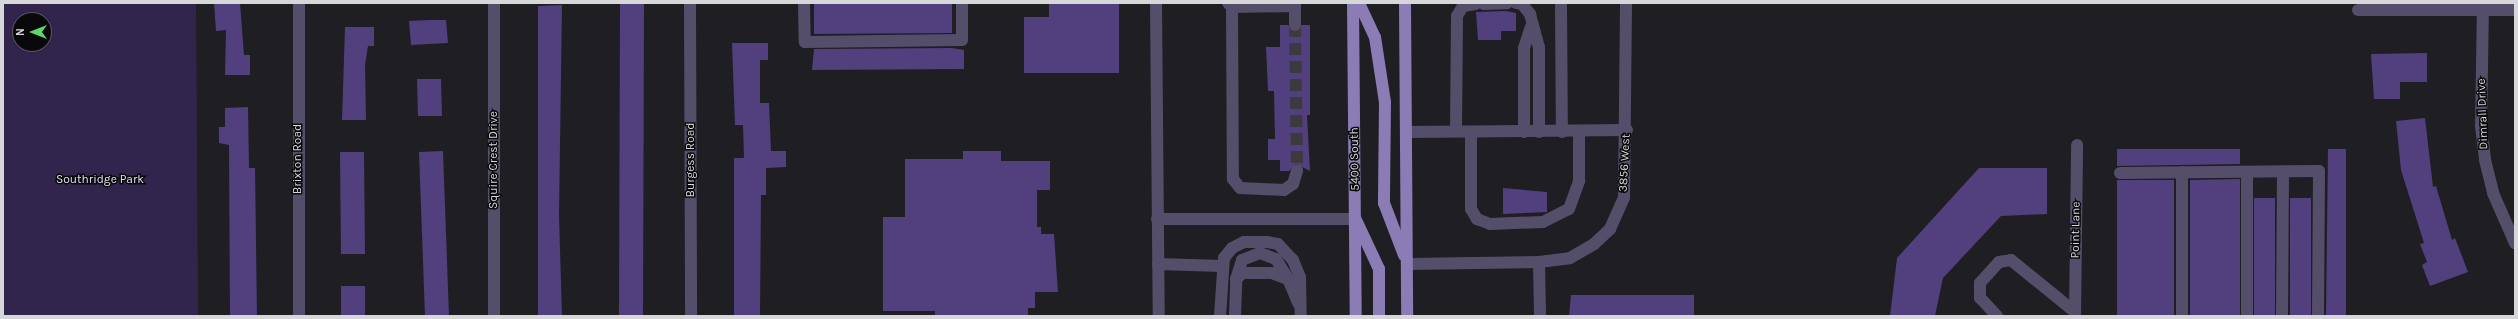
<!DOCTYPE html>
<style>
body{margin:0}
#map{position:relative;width:2518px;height:319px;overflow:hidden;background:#1f1e23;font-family:Karla,sans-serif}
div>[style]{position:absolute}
.green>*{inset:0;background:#31254e}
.building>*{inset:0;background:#523f7e}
.minor-tunnel>*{height:12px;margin-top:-6px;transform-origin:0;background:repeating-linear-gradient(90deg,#3b3a3e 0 12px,transparent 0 18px)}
.minor>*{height:12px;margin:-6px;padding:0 6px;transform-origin:6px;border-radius:6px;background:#554e6a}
.major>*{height:12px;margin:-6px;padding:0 6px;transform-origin:6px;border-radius:6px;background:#8b7cb6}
span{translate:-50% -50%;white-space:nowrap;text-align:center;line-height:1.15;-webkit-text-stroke:3px #09080a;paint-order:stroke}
.street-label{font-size:12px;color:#d7d6d9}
.park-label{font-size:12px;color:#e3dff2}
.frame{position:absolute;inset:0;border:4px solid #d7d6d9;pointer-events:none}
.north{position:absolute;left:12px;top:12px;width:40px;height:40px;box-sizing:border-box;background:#09080a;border:1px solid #5b5a5d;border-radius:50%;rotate:270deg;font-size:11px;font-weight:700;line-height:16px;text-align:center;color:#d7d6d9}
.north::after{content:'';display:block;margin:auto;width:14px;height:18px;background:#60d56b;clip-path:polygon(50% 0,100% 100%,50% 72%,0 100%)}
</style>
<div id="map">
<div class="green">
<div style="clip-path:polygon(evenodd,3px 3px,196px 3px,198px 316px,3px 316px,3px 3px,20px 20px,44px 20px,44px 44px,20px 44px,20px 20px)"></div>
</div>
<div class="building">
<div style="clip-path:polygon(214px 3px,240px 3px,244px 55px,250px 55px,250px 75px,225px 75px,226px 30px,216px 31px)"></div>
<div style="clip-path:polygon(620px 3px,644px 3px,643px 316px,619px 316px)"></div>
<div style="clip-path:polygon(814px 3px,952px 3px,952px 33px,814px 34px)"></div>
<div style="clip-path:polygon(1049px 4px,1119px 4px,1119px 73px,1024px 73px,1024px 17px,1049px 17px)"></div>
<div style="clip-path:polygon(562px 5px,559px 215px,562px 316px,538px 316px,538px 6px)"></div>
<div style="clip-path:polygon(1506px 11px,1516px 13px,1516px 31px,1501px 31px,1501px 40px,1478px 40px,1476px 12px)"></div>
<div style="clip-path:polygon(429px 20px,446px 20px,448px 43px,411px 45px,409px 21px)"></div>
<div style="clip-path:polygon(1280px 25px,1288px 25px,1295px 32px,1302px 25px,1310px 25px,1310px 115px,1307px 115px,1310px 171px,1296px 164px,1289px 171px,1280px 171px,1280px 160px,1268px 160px,1268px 139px,1275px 139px,1274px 91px,1268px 91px,1266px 47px,1280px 47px)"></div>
<div style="clip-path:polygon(345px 27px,374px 27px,374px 46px,368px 46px,365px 65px,366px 120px,342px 120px)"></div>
<div style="clip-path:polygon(732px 43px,768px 43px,768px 60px,760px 60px,760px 103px,769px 103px,771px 151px,786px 151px,786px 167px,766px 168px,766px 195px,761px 195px,760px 316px,734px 316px,734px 158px,744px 158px,743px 125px,735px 125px)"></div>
<div style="clip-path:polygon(952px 48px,964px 50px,964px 69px,812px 70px,814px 49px)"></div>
<div style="clip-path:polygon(2427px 53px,2427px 82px,2400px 82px,2400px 99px,2374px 99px,2371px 54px)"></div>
<div style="clip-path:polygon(417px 79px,441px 79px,442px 116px,418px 116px)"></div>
<div style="clip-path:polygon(248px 107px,249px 168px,255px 168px,257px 316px,230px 316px,229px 145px,219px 143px,219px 127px,225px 127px,225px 108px)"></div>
<div style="clip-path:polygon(2425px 118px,2433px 187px,2436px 186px,2452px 240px,2455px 238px,2468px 272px,2430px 286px,2422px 265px,2427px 262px,2420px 244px,2424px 243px,2401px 170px,2396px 121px)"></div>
<div style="clip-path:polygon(2117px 149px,2240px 149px,2240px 164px,2117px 166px)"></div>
<div style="clip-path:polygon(2328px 149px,2346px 149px,2346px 316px,2326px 316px)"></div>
<div style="clip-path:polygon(443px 151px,449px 316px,425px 316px,419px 152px)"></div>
<div style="clip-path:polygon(963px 151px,1001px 151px,1001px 161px,1050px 161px,1050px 190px,1037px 190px,1037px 227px,1041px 227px,1041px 234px,1054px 234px,1058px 292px,1035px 292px,1035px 308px,1028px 308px,1028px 316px,935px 316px,935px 311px,883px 311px,883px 217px,905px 217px,905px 159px,963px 159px)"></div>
<div style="clip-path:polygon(340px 152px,364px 152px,365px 254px,341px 254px)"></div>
<div style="clip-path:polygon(1979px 168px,2047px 168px,2047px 214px,2001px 216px,1943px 278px,1935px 316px,1890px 316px,1897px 258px)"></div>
<div style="clip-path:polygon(2240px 179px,2240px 316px,2190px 316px,2190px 180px)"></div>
<div style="clip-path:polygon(2117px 180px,2174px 180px,2174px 316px,2117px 316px)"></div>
<div style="clip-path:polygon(1503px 188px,1547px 192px,1547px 212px,1503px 214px)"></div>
<div style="clip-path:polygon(2254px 198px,2275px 198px,2275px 316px,2254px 316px)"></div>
<div style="clip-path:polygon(2290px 198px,2311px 198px,2311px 316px,2290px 316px)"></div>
<div style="clip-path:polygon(341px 286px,365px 286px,365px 316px,341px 316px)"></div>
<div style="clip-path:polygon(1571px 295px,1694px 295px,1694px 316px,1569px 316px)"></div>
</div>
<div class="minor-tunnel">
<div style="left:1295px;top:25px;width:146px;rotate:89.2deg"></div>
</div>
<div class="minor">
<div style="left:494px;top:3px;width:313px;rotate:90deg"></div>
<div style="left:690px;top:3px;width:313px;rotate:89.8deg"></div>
<div style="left:804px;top:3px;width:39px;rotate:89deg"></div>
<div style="left:805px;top:42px;width:157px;rotate:-0.7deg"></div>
<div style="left:962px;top:40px;width:37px;rotate:-90deg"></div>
<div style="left:1156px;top:3px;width:313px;rotate:89.5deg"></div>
<div style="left:1228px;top:3px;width:6px;rotate:45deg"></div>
<div style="left:1232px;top:7px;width:172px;rotate:89.7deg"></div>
<div style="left:1233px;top:179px;width:11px;rotate:52deg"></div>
<div style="left:1240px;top:188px;width:44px;rotate:2.6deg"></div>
<div style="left:1284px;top:190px;width:11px;rotate:-34deg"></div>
<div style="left:1293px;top:184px;width:14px;rotate:-73deg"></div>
<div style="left:1295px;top:3px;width:22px;rotate:90deg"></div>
<div style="left:1516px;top:3px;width:6px;rotate:9deg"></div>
<div style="left:1522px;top:4px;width:13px;rotate:51deg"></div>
<div style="left:1530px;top:14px;width:34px;rotate:75deg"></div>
<div style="left:1539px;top:47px;width:85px;rotate:90deg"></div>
<div style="left:1561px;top:3px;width:129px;rotate:89.6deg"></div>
<div style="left:2483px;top:3px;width:123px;rotate:90.9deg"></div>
<div style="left:2481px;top:126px;width:34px;rotate:83deg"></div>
<div style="left:2485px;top:160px;width:34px;rotate:76deg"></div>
<div style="left:2493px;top:193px;width:55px;rotate:66.3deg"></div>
<div style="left:1484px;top:4px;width:23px;rotate:-2deg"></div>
<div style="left:1232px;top:7px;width:63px;rotate:-0.9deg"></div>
<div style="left:2358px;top:10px;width:157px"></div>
<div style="left:1456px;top:131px;width:115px;rotate:-89.5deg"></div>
<div style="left:1457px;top:16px;width:12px;rotate:-59deg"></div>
<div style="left:1463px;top:6px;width:13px;rotate:-9deg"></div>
<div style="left:1406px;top:132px;width:221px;rotate:-0.5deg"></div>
<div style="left:1524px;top:132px;width:84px;rotate:-90deg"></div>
<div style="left:1524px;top:48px;width:22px;rotate:-72deg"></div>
<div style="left:1471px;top:134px;width:75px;rotate:90deg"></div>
<div style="left:1471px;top:209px;width:12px;rotate:59deg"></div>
<div style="left:1477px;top:219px;width:14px;rotate:21deg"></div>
<div style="left:1490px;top:224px;width:53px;rotate:-2.2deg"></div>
<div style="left:1543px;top:222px;width:29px;rotate:-27deg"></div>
<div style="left:1569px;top:209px;width:30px;rotate:-70deg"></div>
<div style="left:1579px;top:181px;width:50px;rotate:-90deg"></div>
<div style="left:2182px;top:172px;width:144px;rotate:90deg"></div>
<div style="left:2120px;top:173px;width:199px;rotate:-0.6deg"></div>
<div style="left:2319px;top:171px;width:145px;rotate:90.4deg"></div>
<div style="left:1157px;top:219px;width:199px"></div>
<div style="left:1539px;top:262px;width:54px;rotate:88.9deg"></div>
<div style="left:1158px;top:264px;width:64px;rotate:1.8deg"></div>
<div style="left:1408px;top:264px;width:131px;rotate:-0.9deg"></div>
<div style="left:1539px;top:262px;width:31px;rotate:-7deg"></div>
<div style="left:1570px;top:258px;width:28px;rotate:-30deg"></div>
<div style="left:1594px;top:244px;width:22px;rotate:-43deg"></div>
<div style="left:1610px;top:229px;width:35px;rotate:-66deg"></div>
<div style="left:1624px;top:197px;width:194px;rotate:-89.4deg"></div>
<div style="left:1236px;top:279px;width:20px;rotate:-72deg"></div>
<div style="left:1242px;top:260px;width:19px;rotate:-21deg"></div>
<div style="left:1260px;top:253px;width:17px;rotate:21deg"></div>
<div style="left:1276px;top:259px;width:23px;rotate:59deg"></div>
<div style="left:299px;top:316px;width:313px;rotate:-90deg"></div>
<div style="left:1220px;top:316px;width:58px;rotate:-86.1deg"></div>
<div style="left:1224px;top:258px;width:13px;rotate:-51deg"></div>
<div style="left:1232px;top:248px;width:13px;rotate:-27deg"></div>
<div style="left:1244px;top:242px;width:23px"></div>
<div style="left:1267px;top:242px;width:11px;rotate:10deg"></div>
<div style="left:1278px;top:244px;width:22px;rotate:47deg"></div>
<div style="left:1293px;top:260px;width:18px;rotate:68deg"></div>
<div style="left:1300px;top:277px;width:39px;rotate:89deg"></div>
<div style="left:1235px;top:316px;width:37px;rotate:-88deg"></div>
<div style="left:1236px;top:279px;width:9px;rotate:-41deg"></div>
<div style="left:1243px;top:273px;width:29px"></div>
<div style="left:1272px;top:273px;width:17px;rotate:21deg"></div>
<div style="left:1288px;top:279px;width:26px;rotate:67deg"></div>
<div style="left:1997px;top:316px;width:25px;rotate:-133deg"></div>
<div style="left:1980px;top:298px;width:15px;rotate:-90deg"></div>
<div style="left:1980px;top:283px;width:28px;rotate:-48deg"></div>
<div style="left:1999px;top:262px;width:12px;rotate:-9deg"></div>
<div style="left:2011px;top:260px;width:82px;rotate:39.1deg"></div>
<div style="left:2075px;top:316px;width:171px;rotate:-89.3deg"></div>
<div style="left:2247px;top:316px;width:144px;rotate:-90deg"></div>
<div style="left:2282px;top:316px;width:144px;rotate:-89.6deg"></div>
</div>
<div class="major">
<div style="left:1353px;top:3px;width:313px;rotate:89.5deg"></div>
<div style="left:1359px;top:3px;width:38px;rotate:65deg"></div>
<div style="left:1375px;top:37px;width:66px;rotate:81.3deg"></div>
<div style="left:1385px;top:102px;width:101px;rotate:90.6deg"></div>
<div style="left:1384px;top:203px;width:56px;rotate:69deg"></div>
<div style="left:1405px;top:3px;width:313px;rotate:89.6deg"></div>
<div style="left:1357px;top:222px;width:52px;rotate:64.9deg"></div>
<div style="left:1379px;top:269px;width:47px;rotate:90deg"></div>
</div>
<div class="street-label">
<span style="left:2483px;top:114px;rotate:-92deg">Dimrall Drive</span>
<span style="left:298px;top:159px;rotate:-90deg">Brixton Road</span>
<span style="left:1355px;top:159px;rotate:-91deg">5400 South</span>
<span style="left:494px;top:160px;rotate:-90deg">Squire Crest Drive</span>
<span style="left:691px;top:160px;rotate:-90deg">Burgess Road</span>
<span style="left:1625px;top:163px;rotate:-87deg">3856 West</span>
<span style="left:2076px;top:230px;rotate:-89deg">Point Lane</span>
</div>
<div class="park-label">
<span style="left:100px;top:180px">Southridge Park</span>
</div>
<div class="frame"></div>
<div class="north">N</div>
</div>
